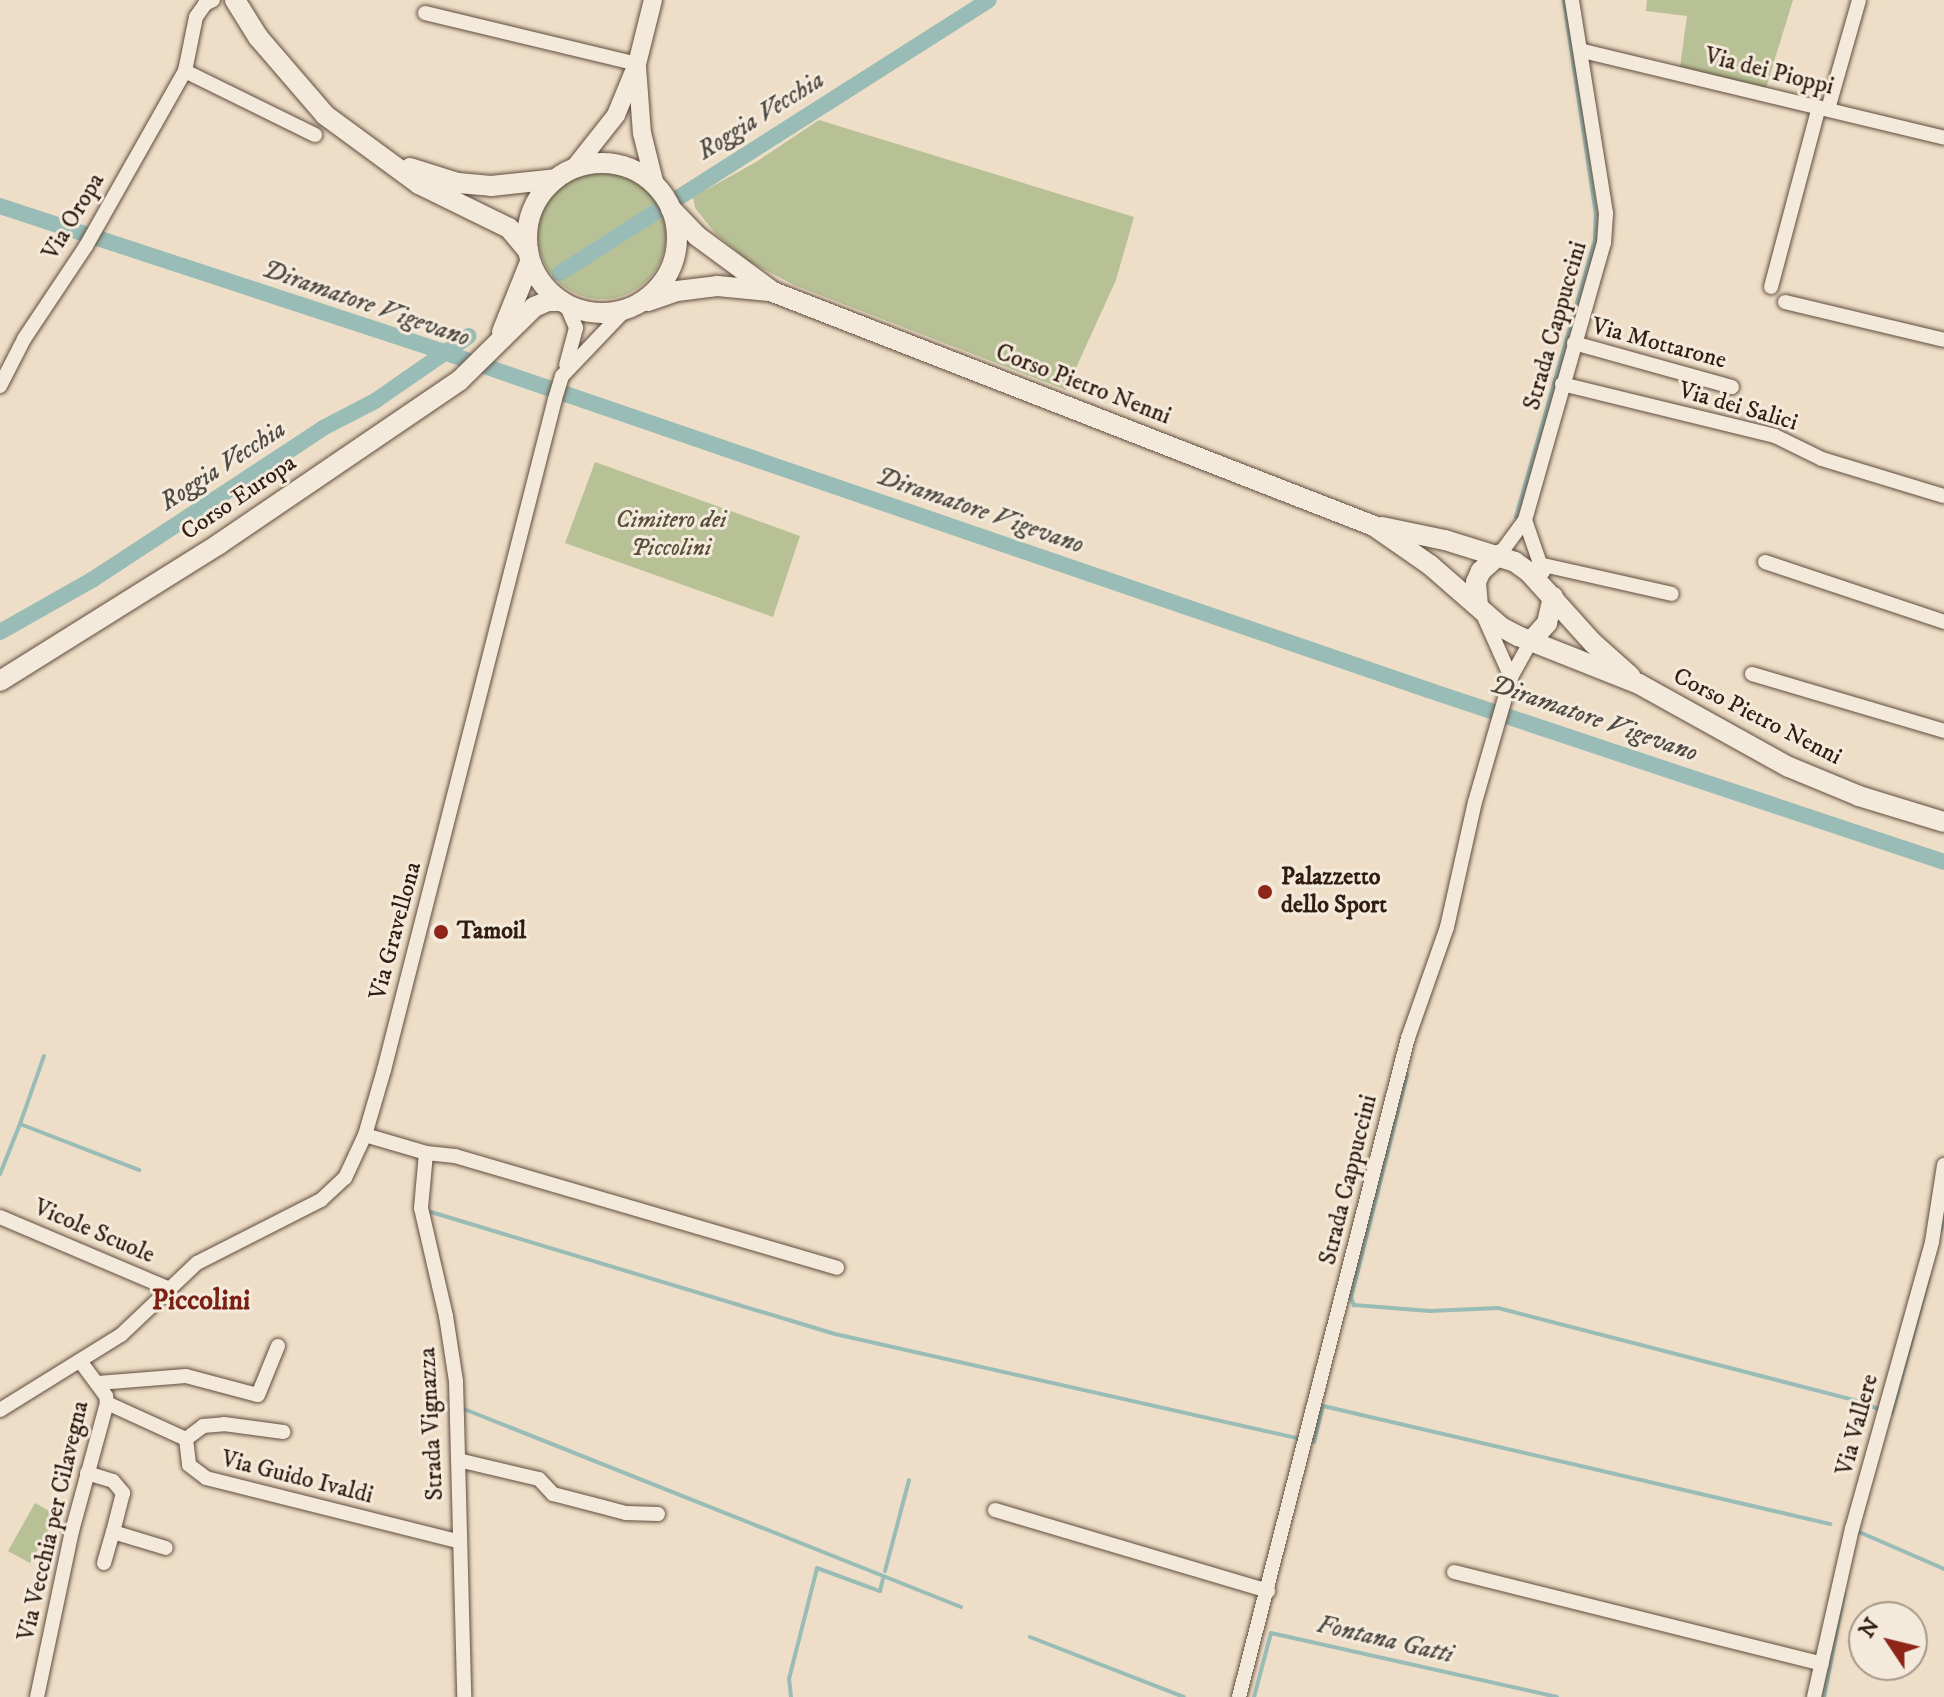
<!DOCTYPE html>
<style>
body{margin:0}
#map{position:relative;width:1944px;height:1697px;overflow:hidden;background:#eedec7;font-family:"IM FELL DW Pica",serif}
div>[style]{position:absolute}
.green>*{inset:0;background:#b8c196}
.round{border-radius:50%}
.stream>*{height:4px;margin:-2px;padding:0 2px;transform-origin:2px;border-radius:2px;background:#99bcb6}
.canal>*{height:16px;margin:-8px;padding:0 8px;transform-origin:8px;border-radius:8px;background:#99bcb6}
.roads{filter:drop-shadow(0 0 2px #604c3e) drop-shadow(0 0 2px #604c3e)}
.minor>*{height:14px;margin:-7px;padding:0 7px;transform-origin:7px;border-radius:7px;background:#f4eadb}
.tertiary>*{height:18px;margin:-9px;padding:0 9px;transform-origin:9px;border-radius:9px;background:#f4eadb}
.secondary>*{height:20px;margin:-10px;padding:0 10px;transform-origin:10px;border-radius:10px;background:#f4eadb}
.secondary>.ring{margin:-10px;padding:0;box-sizing:content-box;background:none;border:20px solid #f4eadb;border-radius:50%}
.dots>*{width:22px;height:22px;translate:-50% -50%;box-sizing:border-box;border:4px solid #f4eadb;border-radius:50%}
span{translate:-50% -50%;white-space:nowrap;text-align:center;line-height:1.15;-webkit-text-stroke:6px #f4eadb;paint-order:stroke}
.street-label{font-size:24px;color:#301c11}
.park-label{font-size:24px;color:#594e39;font-style:italic}
.poi-label{font-size:24px;color:#301c11;font-weight:700}
.left{translate:0 -50%;text-align:left}
.water-label{font-size:26px;color:#504c43;font-style:italic}
.quarter-label{font-size:28px;color:#7a1f14;font-weight:700}
.north{position:absolute;left:1848px;top:1601px;width:80px;height:80px;box-sizing:border-box;background:#f4eadb;border:2px solid #a6988a;border-radius:50%;rotate:305deg;font-size:22px;font-weight:700;line-height:32px;text-align:center;color:#301c11}
.north::after{content:'';display:block;margin:auto;width:28px;height:36px;background:#8f2418;clip-path:polygon(50% 0,100% 100%,50% 72%,0 100%)}
</style>
<div id="map">
<div class="green">
<div style="clip-path:polygon(1647px 0,1793px 0,1766px 88px,1680px 67px,1687px 16px,1646px 11px)"></div>
<div style="clip-path:polygon(819px 120px,1134px 217px,1116px 280px,1066px 390px,794px 285px,750px 262px,715px 233px,695px 208px,693px 197px,756px 162px)"></div>
<div class="round" style="left:538px;top:171px;width:128px;height:128px"></div>
<div style="clip-path:polygon(595px 462px,800px 536px,773px 617px,565px 543px)"></div>
<div style="clip-path:polygon(35px 1503px,57px 1515px,30px 1563px,8px 1551px)"></div>
</div>
<div class="stream">
<div style="left:1516px;top:517px;width:289px;rotate:-74.1deg"></div>
<div style="left:1595px;top:239px;width:24px;rotate:-88deg"></div>
<div style="left:1596px;top:215px;width:217px;rotate:-98.5deg"></div>
<div style="left:1407px;top:1075px;width:230px;rotate:104.1deg"></div>
<div style="left:1351px;top:1298px;width:8px;rotate:67deg"></div>
<div style="left:1354px;top:1305px;width:76px;rotate:4.5deg"></div>
<div style="left:1430px;top:1311px;width:68px;rotate:-2.5deg"></div>
<div style="left:1498px;top:1308px;width:379px;rotate:14.5deg"></div>
<div style="left:1865px;top:1403px;width:17px;rotate:25deg"></div>
<div style="left:20px;top:1124px;width:72px;rotate:-70.6deg"></div>
<div style="left:0;top:1174px;width:54px;rotate:-68.2deg"></div>
<div style="left:20px;top:1124px;width:128px;rotate:21.1deg"></div>
<div style="left:431px;top:1212px;width:422px;rotate:16.8deg"></div>
<div style="left:835px;top:1334px;width:477px;rotate:12.7deg"></div>
<div style="left:1941px;top:1230px;width:14px;rotate:-78deg"></div>
<div style="left:464px;top:1409px;width:535px;rotate:21.72deg"></div>
<div style="left:1892px;top:1413px;width:141px;rotate:-74.8deg"></div>
<div style="left:1314px;top:1442px;width:37px;rotate:-76deg"></div>
<div style="left:1323px;top:1406px;width:521px;rotate:13.1deg"></div>
<div style="left:1856px;top:1534px;width:3px;rotate:-72deg"></div>
<div style="left:1857px;top:1531px;width:95px;rotate:23.6deg"></div>
<div style="left:885px;top:1571px;width:94px;rotate:-75.2deg"></div>
<div style="left:1030px;top:1637px;width:165px;rotate:21.3deg"></div>
<div style="left:791px;top:1697px;width:18px;rotate:-96deg"></div>
<div style="left:789px;top:1679px;width:114px;rotate:-75.8deg"></div>
<div style="left:817px;top:1568px;width:67px;rotate:20.1deg"></div>
<div style="left:880px;top:1591px;width:12px;rotate:-76deg"></div>
<div style="left:1254px;top:1697px;width:66px;rotate:-75.1deg"></div>
<div style="left:1271px;top:1633px;width:293px;rotate:12.6deg"></div>
<div style="left:1824px;top:1697px;width:105px;rotate:-79deg"></div>
</div>
<div class="canal">
<div style="left:0;top:206px;width:476px;rotate:18.2deg"></div>
<div style="left:452px;top:355px;width:1032px;rotate:18.94deg"></div>
<div style="left:1428px;top:690px;width:544px;rotate:18.43deg"></div>
<div style="left:560px;top:273px;width:508px;rotate:-32.47deg"></div>
<div style="left:0;top:632px;width:106px;rotate:-29.5deg"></div>
<div style="left:92px;top:580px;width:277px;rotate:-33.3deg"></div>
<div style="left:323px;top:428px;width:59px;rotate:-27.4deg"></div>
<div style="left:375px;top:401px;width:114px;rotate:-34.7deg"></div>
</div>
<div class="roads">
<div class="minor">
<div style="left:425px;top:13px;width:218px;rotate:13.5deg"></div>
<div style="left:1583px;top:51px;width:371px;rotate:13.5deg"></div>
<div style="left:185px;top:71px;width:145px;rotate:26.2deg"></div>
<div style="left:1828px;top:109px;width:113px;rotate:-74.1deg"></div>
<div style="left:1771px;top:287px;width:186px;rotate:-75.1deg"></div>
<div style="left:1785px;top:302px;width:163px;rotate:13.4deg"></div>
<div style="left:566px;top:304px;width:26px;rotate:67deg"></div>
<div style="left:576px;top:328px;width:38px;rotate:105deg"></div>
<div style="left:1574px;top:343px;width:164px;rotate:15.6deg"></div>
<div style="left:1562px;top:384px;width:219px;rotate:13.7deg"></div>
<div style="left:1775px;top:436px;width:52px;rotate:26.1deg"></div>
<div style="left:1822px;top:459px;width:127px;rotate:16.9deg"></div>
<div style="left:0;top:386px;width:53px;rotate:-62.9deg"></div>
<div style="left:24px;top:339px;width:112px;rotate:-56.3deg"></div>
<div style="left:86px;top:246px;width:201px;rotate:-60.5deg"></div>
<div style="left:185px;top:71px;width:55px;rotate:-78.5deg"></div>
<div style="left:196px;top:17px;width:16px;rotate:-55deg"></div>
<div style="left:205px;top:4px;width:9px;rotate:-27deg"></div>
<div style="left:1525px;top:520px;width:55px;rotate:70.9deg"></div>
<div style="left:1500px;top:554px;width:42px;rotate:-53.7deg"></div>
<div style="left:1525px;top:520px;width:288px;rotate:-74.1deg"></div>
<div style="left:1604px;top:243px;width:30px;rotate:-86deg"></div>
<div style="left:1606px;top:213px;width:216px;rotate:-99.1deg"></div>
<div style="left:1765px;top:562px;width:189px;rotate:18.5deg"></div>
<div style="left:1539px;top:564px;width:136px;rotate:12.7deg"></div>
<div style="left:1485px;top:619px;width:64px;rotate:65.9deg"></div>
<div style="left:1752px;top:674px;width:200px;rotate:16.5deg"></div>
<div style="left:365px;top:1135px;width:64px;rotate:16.4deg"></div>
<div style="left:426px;top:1153px;width:29px;rotate:6deg"></div>
<div style="left:455px;top:1156px;width:398px;rotate:16.3deg"></div>
<div style="left:426px;top:1153px;width:55px;rotate:95.2deg"></div>
<div style="left:421px;top:1208px;width:111px;rotate:77deg"></div>
<div style="left:446px;top:1316px;width:66px;rotate:81.3deg"></div>
<div style="left:456px;top:1381px;width:316px;rotate:88.5deg"></div>
<div style="left:0;top:1217px;width:185px;rotate:23deg"></div>
<div style="left:98px;top:1383px;width:88px;rotate:-4.5deg"></div>
<div style="left:186px;top:1376px;width:74px;rotate:14.8deg"></div>
<div style="left:258px;top:1395px;width:53px;rotate:-67.8deg"></div>
<div style="left:107px;top:1403px;width:87px;rotate:24.5deg"></div>
<div style="left:186px;top:1439px;width:26px;rotate:83deg"></div>
<div style="left:189px;top:1465px;width:21px;rotate:37deg"></div>
<div style="left:206px;top:1478px;width:262px;rotate:14.1deg"></div>
<div style="left:0;top:1410px;width:142px;rotate:-31.8deg"></div>
<div style="left:121px;top:1335px;width:105px;rotate:-43.5deg"></div>
<div style="left:197px;top:1263px;width:139px;rotate:-26.9deg"></div>
<div style="left:321px;top:1200px;width:33px;rotate:-43deg"></div>
<div style="left:345px;top:1178px;width:47px;rotate:-65.1deg"></div>
<div style="left:365px;top:1135px;width:68px;rotate:-73.7deg"></div>
<div style="left:384px;top:1070px;width:692px;rotate:-75.7deg"></div>
<div style="left:555px;top:399px;width:24px;rotate:-73deg"></div>
<div style="left:562px;top:376px;width:93px;rotate:-46.3deg"></div>
<div style="left:186px;top:1439px;width:21px;rotate:-37deg"></div>
<div style="left:203px;top:1426px;width:21px;rotate:-5deg"></div>
<div style="left:224px;top:1424px;width:60px;rotate:7.7deg"></div>
<div style="left:458px;top:1460px;width:83px;rotate:13.2deg"></div>
<div style="left:539px;top:1479px;width:21px;rotate:47deg"></div>
<div style="left:553px;top:1494px;width:75px;rotate:14.6deg"></div>
<div style="left:626px;top:1513px;width:32px;rotate:2deg"></div>
<div style="left:87px;top:1473px;width:27px;rotate:17deg"></div>
<div style="left:113px;top:1481px;width:16px;rotate:50deg"></div>
<div style="left:123px;top:1493px;width:40px;rotate:104.4deg"></div>
<div style="left:113px;top:1532px;width:55px;rotate:16.8deg"></div>
<div style="left:995px;top:1510px;width:285px;rotate:16.5deg"></div>
<div style="left:104px;top:1563px;width:32px;rotate:-74deg"></div>
<div style="left:1454px;top:1572px;width:379px;rotate:14deg"></div>
<div style="left:37px;top:1697px;width:170px;rotate:-78.1deg"></div>
<div style="left:72px;top:1531px;width:133px;rotate:-74.7deg"></div>
<div style="left:107px;top:1403px;width:7px;rotate:-98deg"></div>
<div style="left:106px;top:1396px;width:44px;rotate:-126.6deg"></div>
<div style="left:1239px;top:1697px;width:680px;rotate:-75.62deg"></div>
<div style="left:1408px;top:1038px;width:118px;rotate:-70.6deg"></div>
<div style="left:1447px;top:927px;width:128px;rotate:-77.4deg"></div>
<div style="left:1475px;top:802px;width:130px;rotate:-73.9deg"></div>
<div style="left:1511px;top:677px;width:41px;rotate:-60.9deg"></div>
<div style="left:1814px;top:1697px;width:172px;rotate:-77.3deg"></div>
<div style="left:1852px;top:1529px;width:298px;rotate:-74.4deg"></div>
<div style="left:1932px;top:1242px;width:78px;rotate:-81.1deg"></div>
</div>
<div class="tertiary">
<div style="left:637px;top:67px;width:66px;rotate:85.7deg"></div>
<div style="left:642px;top:133px;width:54px;rotate:76deg"></div>
<div style="left:575px;top:167px;width:66px;rotate:-51.7deg"></div>
<div style="left:616px;top:115px;width:55px;rotate:-67.6deg"></div>
<div style="left:637px;top:64px;width:66px;rotate:-76deg"></div>
</div>
<div class="secondary">
<div style="left:235px;top:0;width:44px;rotate:58.1deg"></div>
<div style="left:258px;top:37px;width:103px;rotate:49.3deg"></div>
<div style="left:325px;top:115px;width:117px;rotate:36.3deg"></div>
<div style="left:419px;top:184px;width:100px;rotate:26.1deg"></div>
<div style="left:509px;top:228px;width:30px;rotate:50deg"></div>
<div class="ring" style="left:527px;top:163px;width:130px;height:130px"></div>
<div style="left:410px;top:168px;width:50px;rotate:17.4deg"></div>
<div style="left:458px;top:183px;width:33px;rotate:5deg"></div>
<div style="left:491px;top:186px;width:65px;rotate:-6.1deg"></div>
<div style="left:671px;top:209px;width:37px;rotate:46deg"></div>
<div style="left:697px;top:236px;width:94px;rotate:36.4deg"></div>
<div style="left:773px;top:292px;width:645px;rotate:21.27deg"></div>
<div style="left:1374px;top:526px;width:68px;rotate:34.9deg"></div>
<div style="left:1430px;top:565px;width:94px;rotate:41.1deg"></div>
<div style="left:1501px;top:627px;width:19px;rotate:28deg"></div>
<div style="left:1518px;top:636px;width:130px;rotate:21.6deg"></div>
<div style="left:1639px;top:684px;width:171px;rotate:29deg"></div>
<div style="left:1789px;top:767px;width:76px;rotate:22.5deg"></div>
<div style="left:1859px;top:796px;width:89px;rotate:17deg"></div>
<div style="left:648px;top:301px;width:31px;rotate:-19deg"></div>
<div style="left:677px;top:291px;width:40px;rotate:-7.1deg"></div>
<div style="left:717px;top:286px;width:53px;rotate:5.4deg"></div>
<div style="left:502px;top:332px;width:75px;rotate:-68.2deg"></div>
<div style="left:1382px;top:527px;width:64px;rotate:11.7deg"></div>
<div style="left:1445px;top:540px;width:73px;rotate:17.4deg"></div>
<div style="left:1515px;top:562px;width:17px;rotate:36deg"></div>
<div style="left:1529px;top:572px;width:96px;rotate:48deg"></div>
<div style="left:1593px;top:643px;width:50px;rotate:41.7deg"></div>
<div style="left:1478px;top:606px;width:24px;rotate:-95deg"></div>
<div style="left:1476px;top:582px;width:12px;rotate:-66deg"></div>
<div style="left:1481px;top:571px;width:25px;rotate:-42deg"></div>
<div style="left:1531px;top:641px;width:24px;rotate:-48deg"></div>
<div style="left:1547px;top:623px;width:27px;rotate:-77deg"></div>
<div style="left:0;top:681px;width:258px;rotate:-32deg"></div>
<div style="left:219px;top:544px;width:290px;rotate:-34.2deg"></div>
<div style="left:459px;top:381px;width:105px;rotate:-44.6deg"></div>
<div style="left:534px;top:307px;width:15px;rotate:-23deg"></div>
<div style="left:548px;top:301px;width:13px"></div>
</div>
</div>
<div class="dots">
<div style="left:1265px;top:892px;background:#8f2418"></div>
<div style="left:441px;top:932px;background:#8f2418"></div>
</div>
<div class="street-label">
<span style="left:1769px;top:72px;rotate:14deg">Via dei Pioppi</span>
<span style="left:74px;top:217px;rotate:-59deg">Via Oropa</span>
<span style="left:1556px;top:326px;rotate:-74deg">Strada Cappuccini</span>
<span style="left:1659px;top:344px;rotate:15deg">Via Mottarone</span>
<span style="left:1083px;top:385px;rotate:21deg">Corso Pietro Nenni</span>
<span style="left:1738px;top:407px;rotate:16deg">Via dei Salici</span>
<span style="left:239px;top:498px;rotate:-34deg">Corso Europa</span>
<span style="left:1757px;top:717px;rotate:27deg">Corso Pietro Nenni</span>
<span style="left:396px;top:931px;rotate:-75deg">Via Gravellona</span>
<span style="left:1349px;top:1180px;rotate:-76deg">Strada Cappuccini</span>
<span style="left:94px;top:1232px;rotate:23deg">Vicole Scuole</span>
<span style="left:432px;top:1424px;rotate:-93deg">Strada Vignazza</span>
<span style="left:1858px;top:1425px;rotate:-75deg">Via Vallere</span>
<span style="left:297px;top:1478px;rotate:14deg">Via Guido Ivaldi</span>
<span style="left:54px;top:1521px;rotate:-77deg">Via Vecchia per Cilavegna</span>
</div>
<div class="park-label">
<span style="left:671px;top:535px">Cimitero dei<br>Piccolini</span>
</div>
<div class="poi-label">
<span class="left" style="left:1281px;top:892px">Palazzetto<br>dello Sport</span>
<span class="left" style="left:457px;top:932px">Tamoil</span>
</div>
<div class="water-label">
<span style="left:761px;top:116px;rotate:-32deg">Roggia Vecchia</span>
<span style="left:366px;top:304px;rotate:19deg">Diramatore Vigevano</span>
<span style="left:223px;top:466px;rotate:-33deg">Roggia Vecchia</span>
<span style="left:980px;top:511px;rotate:19deg">Diramatore Vigevano</span>
<span style="left:1594px;top:719px;rotate:19deg">Diramatore Vigevano</span>
<span style="left:1385px;top:1640px;rotate:13deg">Fontana Gatti</span>
</div>
<div class="quarter-label">
<span style="left:201px;top:1301px">Piccolini</span>
</div>
<div class="north">N</div>
</div>
